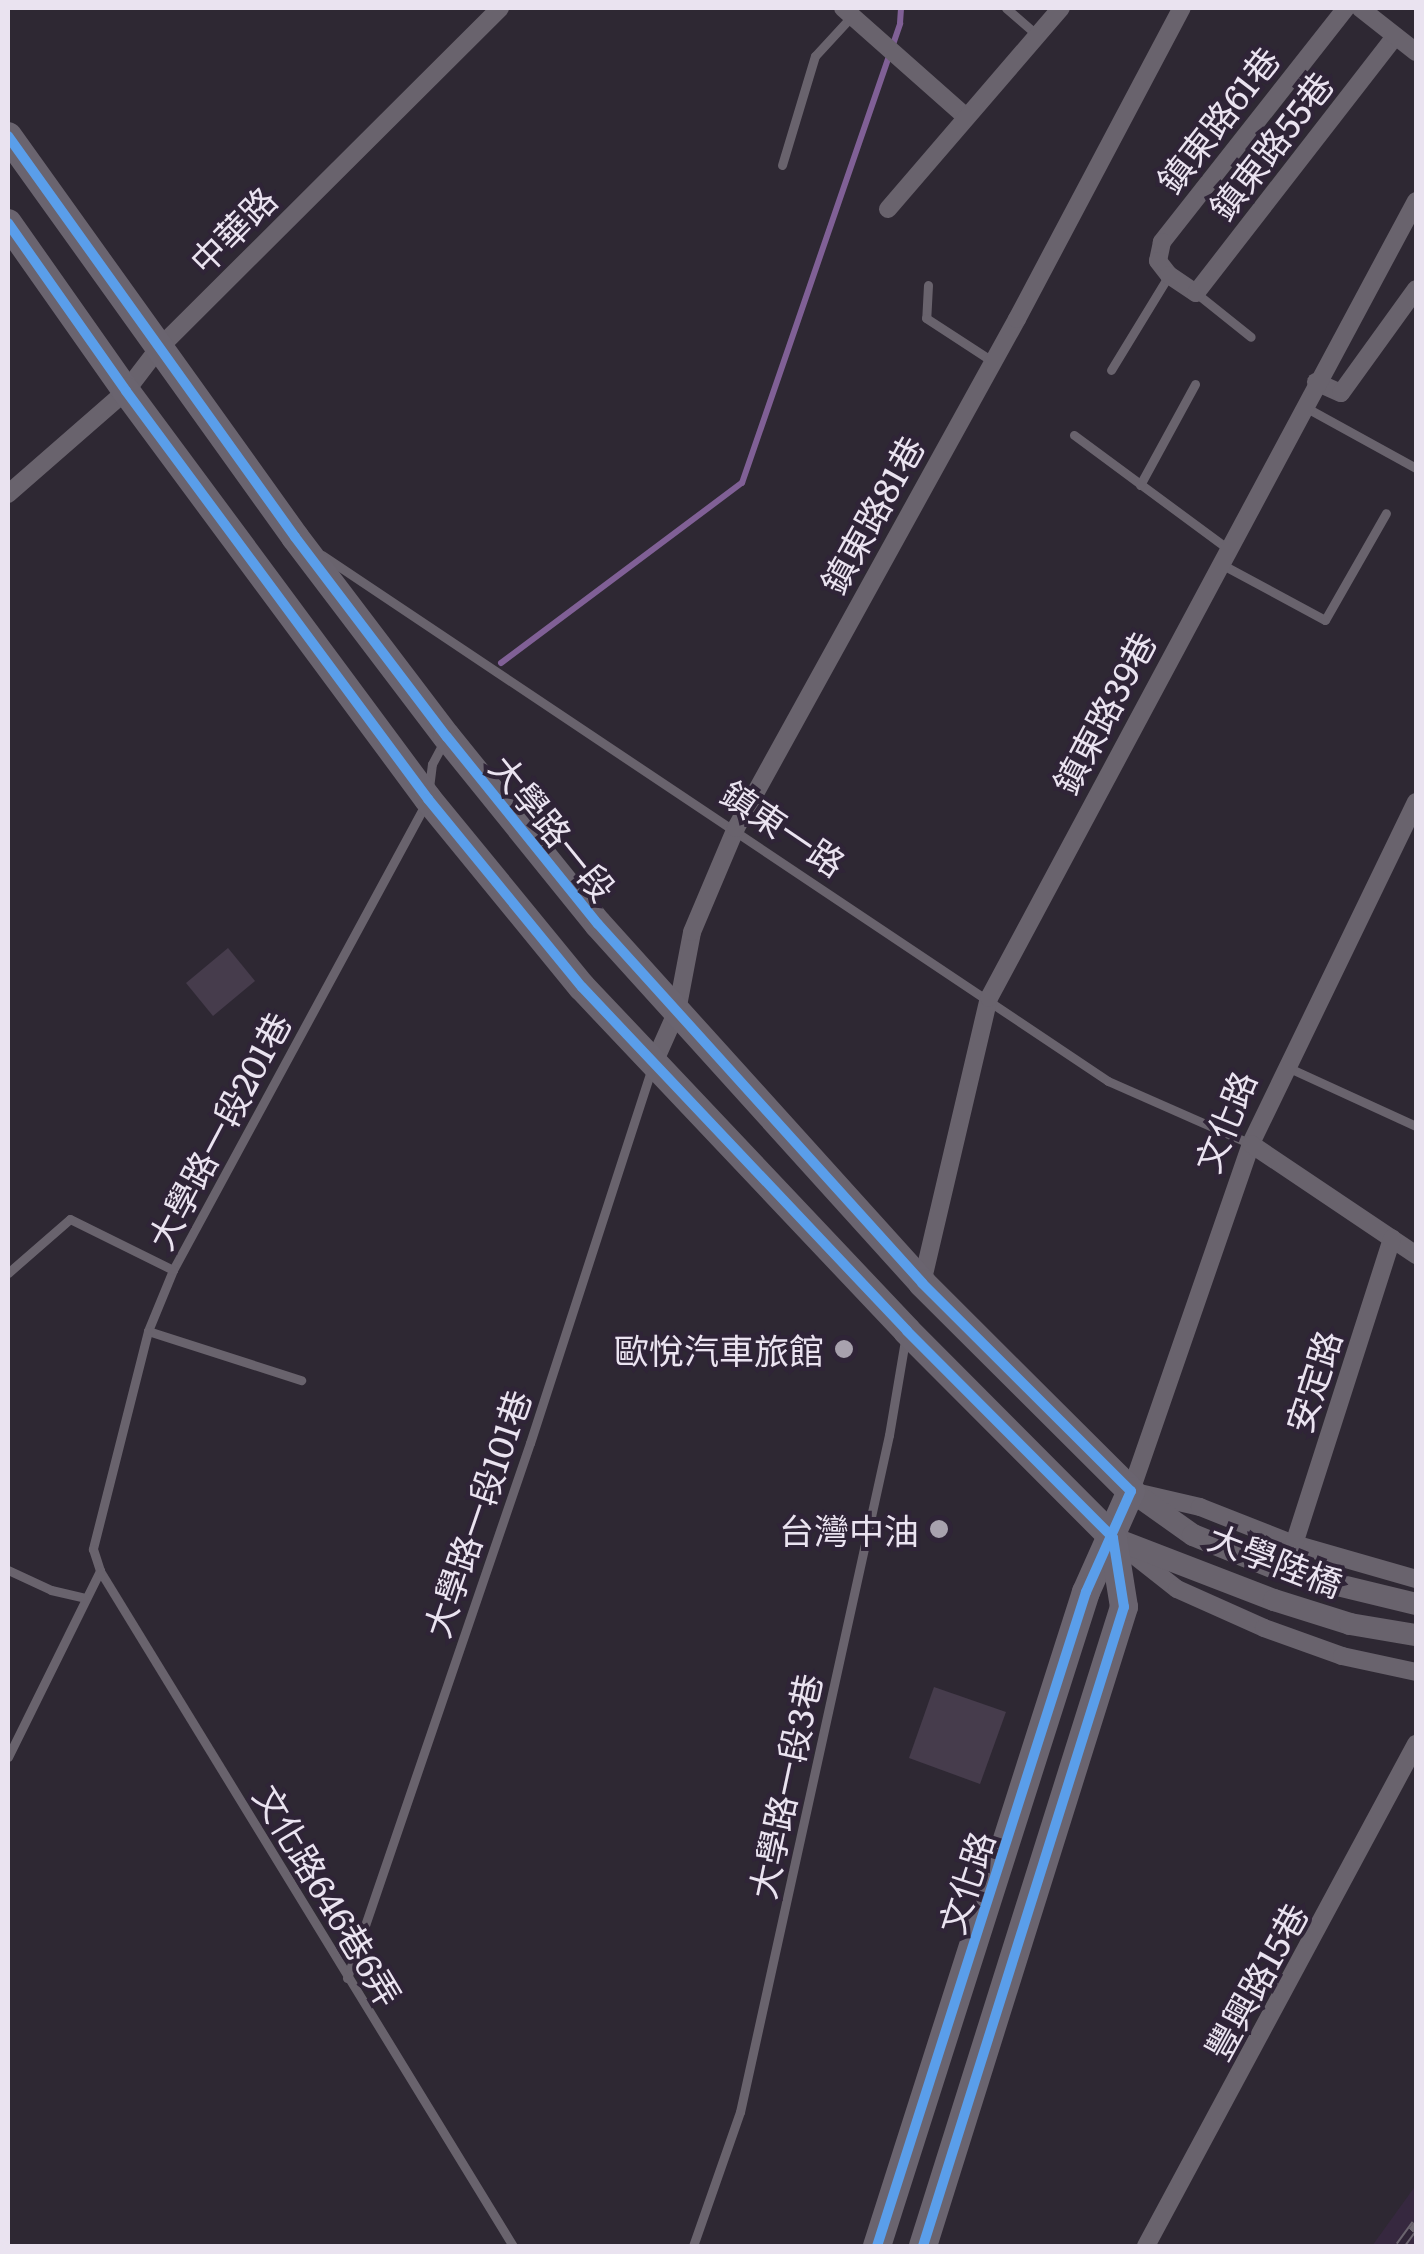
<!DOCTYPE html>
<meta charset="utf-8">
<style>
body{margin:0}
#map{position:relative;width:1424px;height:2254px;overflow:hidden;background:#2e2833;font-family:Literata,"Noto Sans TC",serif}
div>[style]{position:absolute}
.built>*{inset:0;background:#36283f}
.stream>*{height:6px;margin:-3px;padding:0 3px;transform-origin:3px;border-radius:3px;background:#806096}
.building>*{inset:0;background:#463c4c}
.service>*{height:9px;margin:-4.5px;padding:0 4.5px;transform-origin:4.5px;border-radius:4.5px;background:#69636d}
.minor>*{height:18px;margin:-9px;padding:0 9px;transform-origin:9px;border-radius:9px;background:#69636d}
.tertiary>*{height:22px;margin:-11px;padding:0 11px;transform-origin:11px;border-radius:11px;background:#69636d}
.primary>*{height:28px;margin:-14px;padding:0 14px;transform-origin:14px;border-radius:14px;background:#6a646f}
.rail>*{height:10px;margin-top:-5px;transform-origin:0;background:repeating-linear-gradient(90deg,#2f2437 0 19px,#6a646e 0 38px);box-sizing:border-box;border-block:2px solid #6a646e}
.cycleway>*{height:10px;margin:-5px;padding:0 5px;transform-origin:5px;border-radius:5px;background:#5a9eea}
.dots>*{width:28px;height:28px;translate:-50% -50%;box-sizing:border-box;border:5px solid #2f2437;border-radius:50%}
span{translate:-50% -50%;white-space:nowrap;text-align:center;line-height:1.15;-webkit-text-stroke:8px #2f2437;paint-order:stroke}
.street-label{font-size:35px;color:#eae3f0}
.poi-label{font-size:35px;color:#eae3f0}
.right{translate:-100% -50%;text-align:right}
.frame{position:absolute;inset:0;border:10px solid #eae3f0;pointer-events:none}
</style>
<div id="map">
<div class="built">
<div style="clip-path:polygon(1416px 2185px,1416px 2246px,1372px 2246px)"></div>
</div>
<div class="stream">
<div style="left:501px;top:663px;width:301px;rotate:-36.8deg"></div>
<div style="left:742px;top:483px;width:486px;rotate:-71deg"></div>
<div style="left:900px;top:23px;width:15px;rotate:-86deg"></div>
</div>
<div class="building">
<div style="clip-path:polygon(228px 948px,255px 981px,213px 1016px,186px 983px)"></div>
<div style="clip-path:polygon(934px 1687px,1006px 1712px,980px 1784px,909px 1758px)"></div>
</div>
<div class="service">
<div style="left:1006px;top:8px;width:41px;rotate:41.1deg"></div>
<div style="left:782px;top:165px;width:114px;rotate:-73.2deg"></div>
<div style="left:815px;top:56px;width:53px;rotate:-47.3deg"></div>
<div style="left:928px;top:285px;width:33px;rotate:93deg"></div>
<div style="left:926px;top:318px;width:79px;rotate:33.1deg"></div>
<div style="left:1196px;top:293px;width:70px;rotate:38.7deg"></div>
<div style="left:1111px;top:370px;width:111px;rotate:-58.6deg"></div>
<div style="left:1305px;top:407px;width:127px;rotate:28.8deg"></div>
<div style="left:1074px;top:435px;width:192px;rotate:36.5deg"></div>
<div style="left:1140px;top:485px;width:115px;rotate:-61.4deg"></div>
<div style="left:322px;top:555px;width:946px;rotate:33.79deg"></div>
<div style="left:1108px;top:1081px;width:156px;rotate:23.8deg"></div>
<div style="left:1221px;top:564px;width:118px;rotate:28.3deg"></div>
<div style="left:1325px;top:620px;width:123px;rotate:-60.3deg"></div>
<div style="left:429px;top:788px;width:24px;rotate:-83deg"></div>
<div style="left:432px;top:764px;width:26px;rotate:-62deg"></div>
<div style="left:426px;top:803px;width:531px;rotate:118.45deg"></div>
<div style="left:173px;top:1270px;width:66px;rotate:112.3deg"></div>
<div style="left:148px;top:1331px;width:225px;rotate:104.2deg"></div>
<div style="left:93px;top:1549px;width:23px;rotate:72deg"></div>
<div style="left:100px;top:1571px;width:791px;rotate:58.54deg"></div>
<div style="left:1287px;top:1067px;width:142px;rotate:24.6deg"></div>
<div style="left:8px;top:1273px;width:82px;rotate:-41.1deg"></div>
<div style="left:70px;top:1219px;width:115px;rotate:26.3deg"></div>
<div style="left:148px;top:1331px;width:161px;rotate:17.8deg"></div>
<div style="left:8px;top:1570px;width:47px;rotate:24.9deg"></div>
<div style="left:51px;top:1590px;width:36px;rotate:13deg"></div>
<div style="left:8px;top:1757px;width:208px;rotate:-63.7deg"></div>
<div style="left:347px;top:1978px;width:565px;rotate:-71.12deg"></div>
<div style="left:530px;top:1443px;width:392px;rotate:-72deg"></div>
<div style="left:693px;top:2246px;width:142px;rotate:-70.7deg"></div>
<div style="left:740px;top:2112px;width:693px;rotate:-77.59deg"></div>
<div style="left:889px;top:1435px;width:96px;rotate:-80.4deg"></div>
</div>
<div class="minor">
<div style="left:843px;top:8px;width:164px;rotate:41.5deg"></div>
<div style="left:1346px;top:8px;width:298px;rotate:128.2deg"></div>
<div style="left:1162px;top:242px;width:19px;rotate:102deg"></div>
<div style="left:1158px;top:261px;width:18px;rotate:52deg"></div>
<div style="left:1169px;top:275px;width:32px;rotate:34deg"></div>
<div style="left:1196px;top:293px;width:325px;rotate:-52.2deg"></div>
<div style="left:1360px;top:8px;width:71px;rotate:38.2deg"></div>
<div style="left:888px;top:209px;width:265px;rotate:-49.3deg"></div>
<div style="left:1316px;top:382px;width:27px;rotate:24deg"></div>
<div style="left:1341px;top:393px;width:128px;rotate:-54.2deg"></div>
<div style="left:8px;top:494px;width:157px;rotate:-41.1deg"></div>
<div style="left:126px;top:391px;width:53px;rotate:-52.7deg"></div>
<div style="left:158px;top:349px;width:483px;rotate:-44.9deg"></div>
<div style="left:1416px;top:802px;width:380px;rotate:115.8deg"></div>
<div style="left:1251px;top:1144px;width:367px;rotate:109.1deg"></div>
<div style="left:1131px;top:1491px;width:71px;rotate:13.1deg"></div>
<div style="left:1200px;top:1507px;width:101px;rotate:21.5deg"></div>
<div style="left:1294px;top:1544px;width:127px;rotate:16deg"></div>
<div style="left:653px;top:1065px;width:59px;rotate:-66deg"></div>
<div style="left:677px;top:1011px;width:80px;rotate:-79.2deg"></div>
<div style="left:692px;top:932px;width:113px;rotate:-67.1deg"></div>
<div style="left:736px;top:828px;width:581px;rotate:-61.1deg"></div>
<div style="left:1017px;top:319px;width:352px;rotate:-62.1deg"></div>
<div style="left:1251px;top:1144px;width:199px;rotate:33.9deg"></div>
<div style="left:922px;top:1283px;width:293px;rotate:-76.8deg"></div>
<div style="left:989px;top:998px;width:904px;rotate:-61.82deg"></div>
<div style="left:1294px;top:1544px;width:321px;rotate:-72.2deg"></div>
<div style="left:1121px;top:1545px;width:71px;rotate:38.2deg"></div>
<div style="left:1177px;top:1589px;width:95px;rotate:24.1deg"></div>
<div style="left:1264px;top:1628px;width:83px;rotate:19.7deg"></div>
<div style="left:1342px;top:1656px;width:76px;rotate:12.2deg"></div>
<div style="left:1146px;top:2246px;width:570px;rotate:-61.73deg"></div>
</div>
<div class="tertiary">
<div style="left:1131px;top:1491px;width:76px;rotate:35.4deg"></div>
<div style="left:1193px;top:1535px;width:98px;rotate:22.1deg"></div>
<div style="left:1284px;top:1572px;width:136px;rotate:13.6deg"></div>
<div style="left:1113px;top:1538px;width:173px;rotate:21.1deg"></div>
<div style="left:1274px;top:1600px;width:80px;rotate:17.5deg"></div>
<div style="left:1350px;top:1624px;width:67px;rotate:9.5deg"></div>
</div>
<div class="primary">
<div style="left:8px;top:136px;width:493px;rotate:54.4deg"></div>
<div style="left:295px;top:537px;width:251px;rotate:52.8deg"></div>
<div style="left:447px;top:737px;width:240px;rotate:51.1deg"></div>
<div style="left:598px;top:924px;width:484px;rotate:47.9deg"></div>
<div style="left:922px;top:1283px;width:295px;rotate:44.9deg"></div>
<div style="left:1131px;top:1491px;width:111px;rotate:114deg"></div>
<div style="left:1086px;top:1592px;width:687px;rotate:107.72deg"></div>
<div style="left:8px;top:223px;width:205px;rotate:54.9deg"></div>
<div style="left:126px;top:391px;width:508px;rotate:53.49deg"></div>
<div style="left:428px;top:799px;width:243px;rotate:50.7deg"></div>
<div style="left:582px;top:987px;width:473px;rotate:46.6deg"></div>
<div style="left:907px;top:1331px;width:292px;rotate:45.1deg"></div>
<div style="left:923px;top:2246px;width:670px;rotate:-72.54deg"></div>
<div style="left:1124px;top:1607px;width:70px;rotate:-99.1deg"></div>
</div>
<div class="rail">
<div style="left:1400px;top:2246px;width:27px;rotate:-54deg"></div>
</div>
<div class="cycleway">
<div style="left:8px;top:136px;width:493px;rotate:54.4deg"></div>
<div style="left:295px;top:537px;width:251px;rotate:52.8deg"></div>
<div style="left:447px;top:737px;width:240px;rotate:51.1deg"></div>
<div style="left:598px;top:924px;width:484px;rotate:47.9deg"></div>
<div style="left:922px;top:1283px;width:295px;rotate:44.9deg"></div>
<div style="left:1131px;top:1491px;width:111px;rotate:114deg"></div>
<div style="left:1086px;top:1592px;width:687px;rotate:107.72deg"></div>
<div style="left:8px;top:223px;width:205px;rotate:54.9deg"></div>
<div style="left:126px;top:391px;width:508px;rotate:53.49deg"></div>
<div style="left:428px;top:799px;width:243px;rotate:50.7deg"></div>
<div style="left:582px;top:987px;width:473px;rotate:46.6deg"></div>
<div style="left:907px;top:1331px;width:292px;rotate:45.1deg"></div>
<div style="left:923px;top:2246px;width:670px;rotate:-72.54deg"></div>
<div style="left:1124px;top:1607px;width:70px;rotate:-99.1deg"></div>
</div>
<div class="dots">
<div style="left:844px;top:1349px;background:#a8a2ae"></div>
<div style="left:939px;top:1529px;background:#a8a2ae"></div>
</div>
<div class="street-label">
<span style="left:1217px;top:119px;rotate:-52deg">鎮東路61巷</span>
<span style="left:1270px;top:145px;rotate:-52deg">鎮東路55巷</span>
<span style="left:232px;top:229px;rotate:-45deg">中華路</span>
<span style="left:871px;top:514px;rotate:-61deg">鎮東路81巷</span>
<span style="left:1103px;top:712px;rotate:-62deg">鎮東路39巷</span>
<span style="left:554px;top:827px;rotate:51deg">大學路一段</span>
<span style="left:784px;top:827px;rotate:34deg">鎮東一路</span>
<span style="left:1224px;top:1121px;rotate:-68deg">文化路</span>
<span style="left:218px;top:1130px;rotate:-62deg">大學路一段201巷</span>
<span style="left:1312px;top:1381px;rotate:-72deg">安定路</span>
<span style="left:476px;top:1513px;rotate:-71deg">大學路一段101巷</span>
<span style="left:1276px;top:1559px;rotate:21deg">大學陸橋</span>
<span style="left:784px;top:1786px;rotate:-78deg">大學路一段3巷</span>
<span style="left:965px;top:1882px;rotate:-72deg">文化路</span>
<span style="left:329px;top:1895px;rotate:59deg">文化路646巷6弄</span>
<span style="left:1255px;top:1981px;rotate:-61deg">豐興路15巷</span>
</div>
<div class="poi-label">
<span class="right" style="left:824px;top:1349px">歐悅汽車旅館</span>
<span class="right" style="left:919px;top:1529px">台灣中油</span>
</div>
<div class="frame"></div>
</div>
